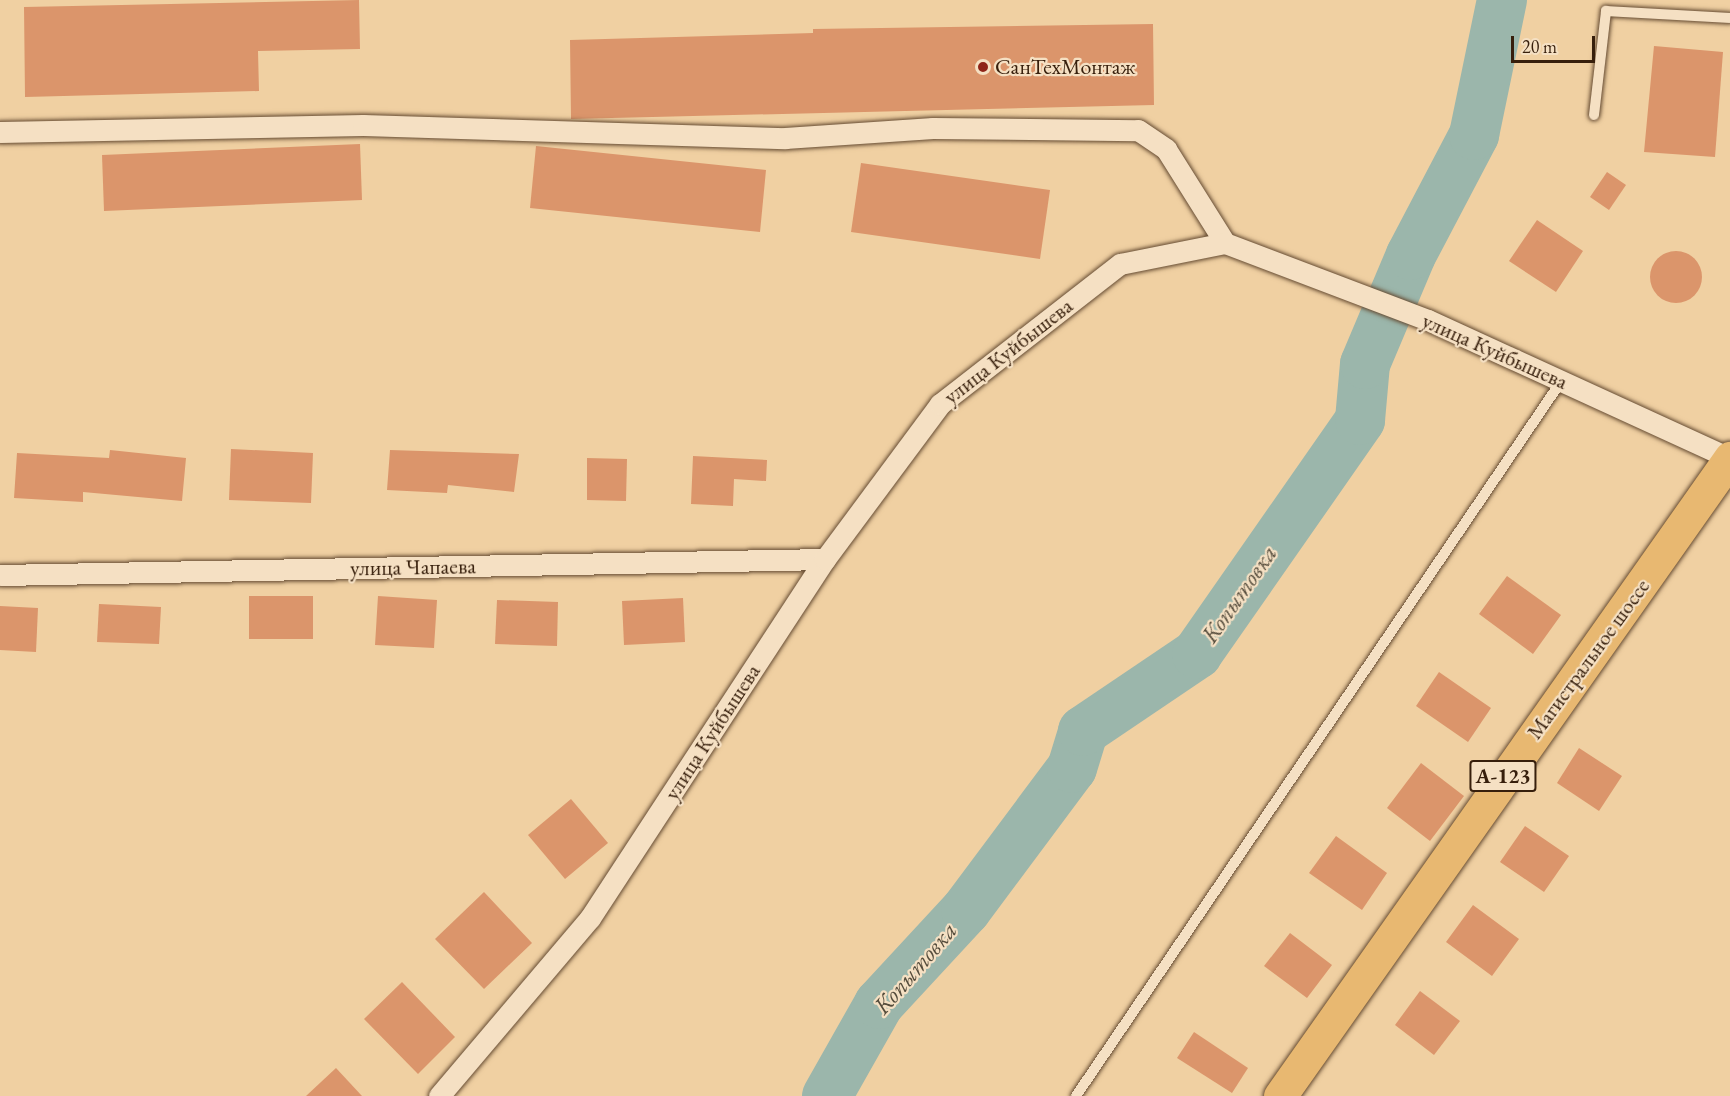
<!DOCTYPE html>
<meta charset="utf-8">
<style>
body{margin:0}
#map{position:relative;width:1730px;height:1096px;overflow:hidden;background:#f0d0a2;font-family:"EB Garamond",serif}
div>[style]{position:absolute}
.river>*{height:50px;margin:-25px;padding:0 25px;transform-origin:25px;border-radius:25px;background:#9bb6ab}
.building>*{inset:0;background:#db956b}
.round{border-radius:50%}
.roads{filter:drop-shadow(0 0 2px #654b32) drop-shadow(0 0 2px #654b32)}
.lane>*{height:10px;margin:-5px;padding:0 5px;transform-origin:5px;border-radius:5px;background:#f5e0c3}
.street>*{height:21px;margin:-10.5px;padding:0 10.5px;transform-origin:10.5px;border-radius:10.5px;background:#f5e0c3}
.primary>*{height:33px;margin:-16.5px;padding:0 16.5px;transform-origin:16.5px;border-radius:16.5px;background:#e8b871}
.dots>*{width:16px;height:16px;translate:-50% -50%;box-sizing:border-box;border:3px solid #f5e0c3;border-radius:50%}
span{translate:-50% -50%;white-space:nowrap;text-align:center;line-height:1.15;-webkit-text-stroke:4.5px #f5e0c3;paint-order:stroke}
.shield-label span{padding:2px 4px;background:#f5e0c3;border:2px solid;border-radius:4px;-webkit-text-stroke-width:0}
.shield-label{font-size:21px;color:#371f0c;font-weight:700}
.poi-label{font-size:22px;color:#371f0c}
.left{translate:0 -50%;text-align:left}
.street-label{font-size:22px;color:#371f0c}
.water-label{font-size:24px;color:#554c3c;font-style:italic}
.scale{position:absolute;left:1511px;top:36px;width:84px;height:27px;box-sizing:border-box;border:3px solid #371f0c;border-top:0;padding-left:8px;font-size:18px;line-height:21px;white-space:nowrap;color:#371f0c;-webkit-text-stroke:4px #f5e0c3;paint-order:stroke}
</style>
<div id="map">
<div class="river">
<div style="left:827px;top:1096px;width:106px;rotate:-60.5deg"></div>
<div style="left:879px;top:1004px;width:128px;rotate:-47.2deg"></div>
<div style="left:966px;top:910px;width:177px;rotate:-53.3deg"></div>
<div style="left:1072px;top:768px;width:39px;rotate:-73deg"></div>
<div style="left:1083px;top:731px;width:138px;rotate:-34deg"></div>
<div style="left:1197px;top:654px;width:285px;rotate:-55.1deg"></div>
<div style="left:1360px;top:420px;width:56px;rotate:-84.9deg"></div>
<div style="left:1365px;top:364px;width:118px;rotate:-67.1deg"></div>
<div style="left:1411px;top:255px;width:136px;rotate:-62.3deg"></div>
<div style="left:1474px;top:135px;width:138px;rotate:-78.3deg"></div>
</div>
<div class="building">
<div style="clip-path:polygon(359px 0,360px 49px,258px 51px,259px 91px,25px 97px,24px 7px)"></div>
<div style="clip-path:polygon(1153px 24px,1154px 105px,571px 119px,570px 40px,813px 33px,813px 29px)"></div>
<div style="clip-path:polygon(1654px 46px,1723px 52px,1715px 157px,1644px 152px)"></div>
<div style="clip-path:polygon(360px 144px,362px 200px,104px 211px,102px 155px)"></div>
<div style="clip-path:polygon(536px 146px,766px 170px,760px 232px,530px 208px)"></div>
<div style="clip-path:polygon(861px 163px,1050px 190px,1040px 259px,851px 232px)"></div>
<div style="clip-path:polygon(1607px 172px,1626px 185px,1609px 210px,1590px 197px)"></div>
<div style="clip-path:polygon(1537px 220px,1583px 251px,1556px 292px,1509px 261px)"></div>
<div class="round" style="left:1650px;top:251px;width:52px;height:52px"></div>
<div style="clip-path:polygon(231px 449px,313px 453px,311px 503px,229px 500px)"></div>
<div style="clip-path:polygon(110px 450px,186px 458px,182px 501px,83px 492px,83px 502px,14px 498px,17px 453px,109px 458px)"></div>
<div style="clip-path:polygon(390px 450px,519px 454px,514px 492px,448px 485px,447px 493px,387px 490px)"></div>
<div style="clip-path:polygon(693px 456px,767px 460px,766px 481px,734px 479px,733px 506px,691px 504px)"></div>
<div style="clip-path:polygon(587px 458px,627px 459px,626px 501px,587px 500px)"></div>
<div style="clip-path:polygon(1507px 576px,1561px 615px,1533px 654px,1479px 614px)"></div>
<div style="clip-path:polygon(249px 596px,313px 596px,313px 639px,249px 639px)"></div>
<div style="clip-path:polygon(378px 596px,437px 600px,434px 648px,375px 645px)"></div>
<div style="clip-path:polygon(683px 598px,685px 642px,624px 645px,622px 601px)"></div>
<div style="clip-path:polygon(497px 600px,558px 602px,557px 646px,495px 644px)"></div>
<div style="clip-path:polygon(99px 604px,161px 607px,159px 644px,97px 642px)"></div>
<div style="clip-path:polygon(0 606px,38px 608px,36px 652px,0 650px)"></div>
<div style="clip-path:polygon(1439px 672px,1491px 708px,1468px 742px,1416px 706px)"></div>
<div style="clip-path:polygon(1579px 748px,1622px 776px,1599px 811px,1557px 783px)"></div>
<div style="clip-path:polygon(1421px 763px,1464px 796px,1430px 841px,1387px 808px)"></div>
<div style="clip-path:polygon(571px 799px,608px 843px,565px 879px,528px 835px)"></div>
<div style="clip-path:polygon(1525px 826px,1569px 856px,1544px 892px,1500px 862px)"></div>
<div style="clip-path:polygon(1336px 836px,1387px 873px,1362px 910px,1309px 873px)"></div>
<div style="clip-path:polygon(484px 892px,532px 943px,484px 989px,435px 939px)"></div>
<div style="clip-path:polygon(1473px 905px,1519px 939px,1492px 976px,1446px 942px)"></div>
<div style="clip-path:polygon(1290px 933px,1332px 965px,1307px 998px,1264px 966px)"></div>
<div style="clip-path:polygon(402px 982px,455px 1037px,418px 1074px,364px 1019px)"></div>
<div style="clip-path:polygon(1420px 991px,1460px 1021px,1434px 1055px,1395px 1025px)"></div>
<div style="clip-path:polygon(1194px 1032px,1248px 1068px,1232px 1093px,1177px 1058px)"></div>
<div style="clip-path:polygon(336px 1068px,362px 1096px,306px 1096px)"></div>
</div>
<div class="roads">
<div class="lane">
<div style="left:1594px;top:115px;width:105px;rotate:-83.4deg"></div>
<div style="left:1606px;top:11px;width:124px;rotate:3.2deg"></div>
<div style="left:1076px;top:1096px;width:865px;rotate:-55.83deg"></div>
</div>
<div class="street">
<div style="left:0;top:132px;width:363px;rotate:-1.1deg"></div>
<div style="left:363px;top:125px;width:422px;rotate:1.8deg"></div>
<div style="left:785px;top:138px;width:148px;rotate:-3.9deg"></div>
<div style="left:933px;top:128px;width:205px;rotate:0.6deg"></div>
<div style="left:1138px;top:130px;width:34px;rotate:34deg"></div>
<div style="left:1166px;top:149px;width:111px;rotate:57.9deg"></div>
<div style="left:0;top:575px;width:825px;rotate:-1.11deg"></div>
<div style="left:439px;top:1096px;width:233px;rotate:-49.7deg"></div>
<div style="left:590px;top:918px;width:429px;rotate:-56.8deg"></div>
<div style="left:825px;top:559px;width:193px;rotate:-53.4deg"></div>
<div style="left:940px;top:404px;width:228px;rotate:-37.9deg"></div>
<div style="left:1120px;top:264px;width:107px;rotate:-11.3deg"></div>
<div style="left:1225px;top:243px;width:217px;rotate:20.8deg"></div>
<div style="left:1428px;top:320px;width:332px;rotate:24.6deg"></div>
</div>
<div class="primary">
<div style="left:1280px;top:1096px;width:781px;rotate:-54.8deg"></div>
</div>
</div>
<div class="dots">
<div style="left:983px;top:67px;background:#8f2418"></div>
</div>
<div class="shield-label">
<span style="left:1503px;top:776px">А-123</span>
</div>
<div class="poi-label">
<span class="left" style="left:995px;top:67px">СанТехМонтаж</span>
</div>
<div class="street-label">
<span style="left:1008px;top:351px;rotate:-38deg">улица Куйбышева</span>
<span style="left:1495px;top:351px;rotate:24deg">улица Куйбышева</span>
<span style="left:413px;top:567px;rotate:-1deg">улица Чапаева</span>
<span style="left:1588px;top:659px;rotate:-54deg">Магистральное шоссе</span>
<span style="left:712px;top:732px;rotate:-57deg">улица Куйбышева</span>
</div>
<div class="water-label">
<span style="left:1239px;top:594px;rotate:-55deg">Копытовка</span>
<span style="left:915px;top:968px;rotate:-49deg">Копытовка</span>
</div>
<div class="scale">20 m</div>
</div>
